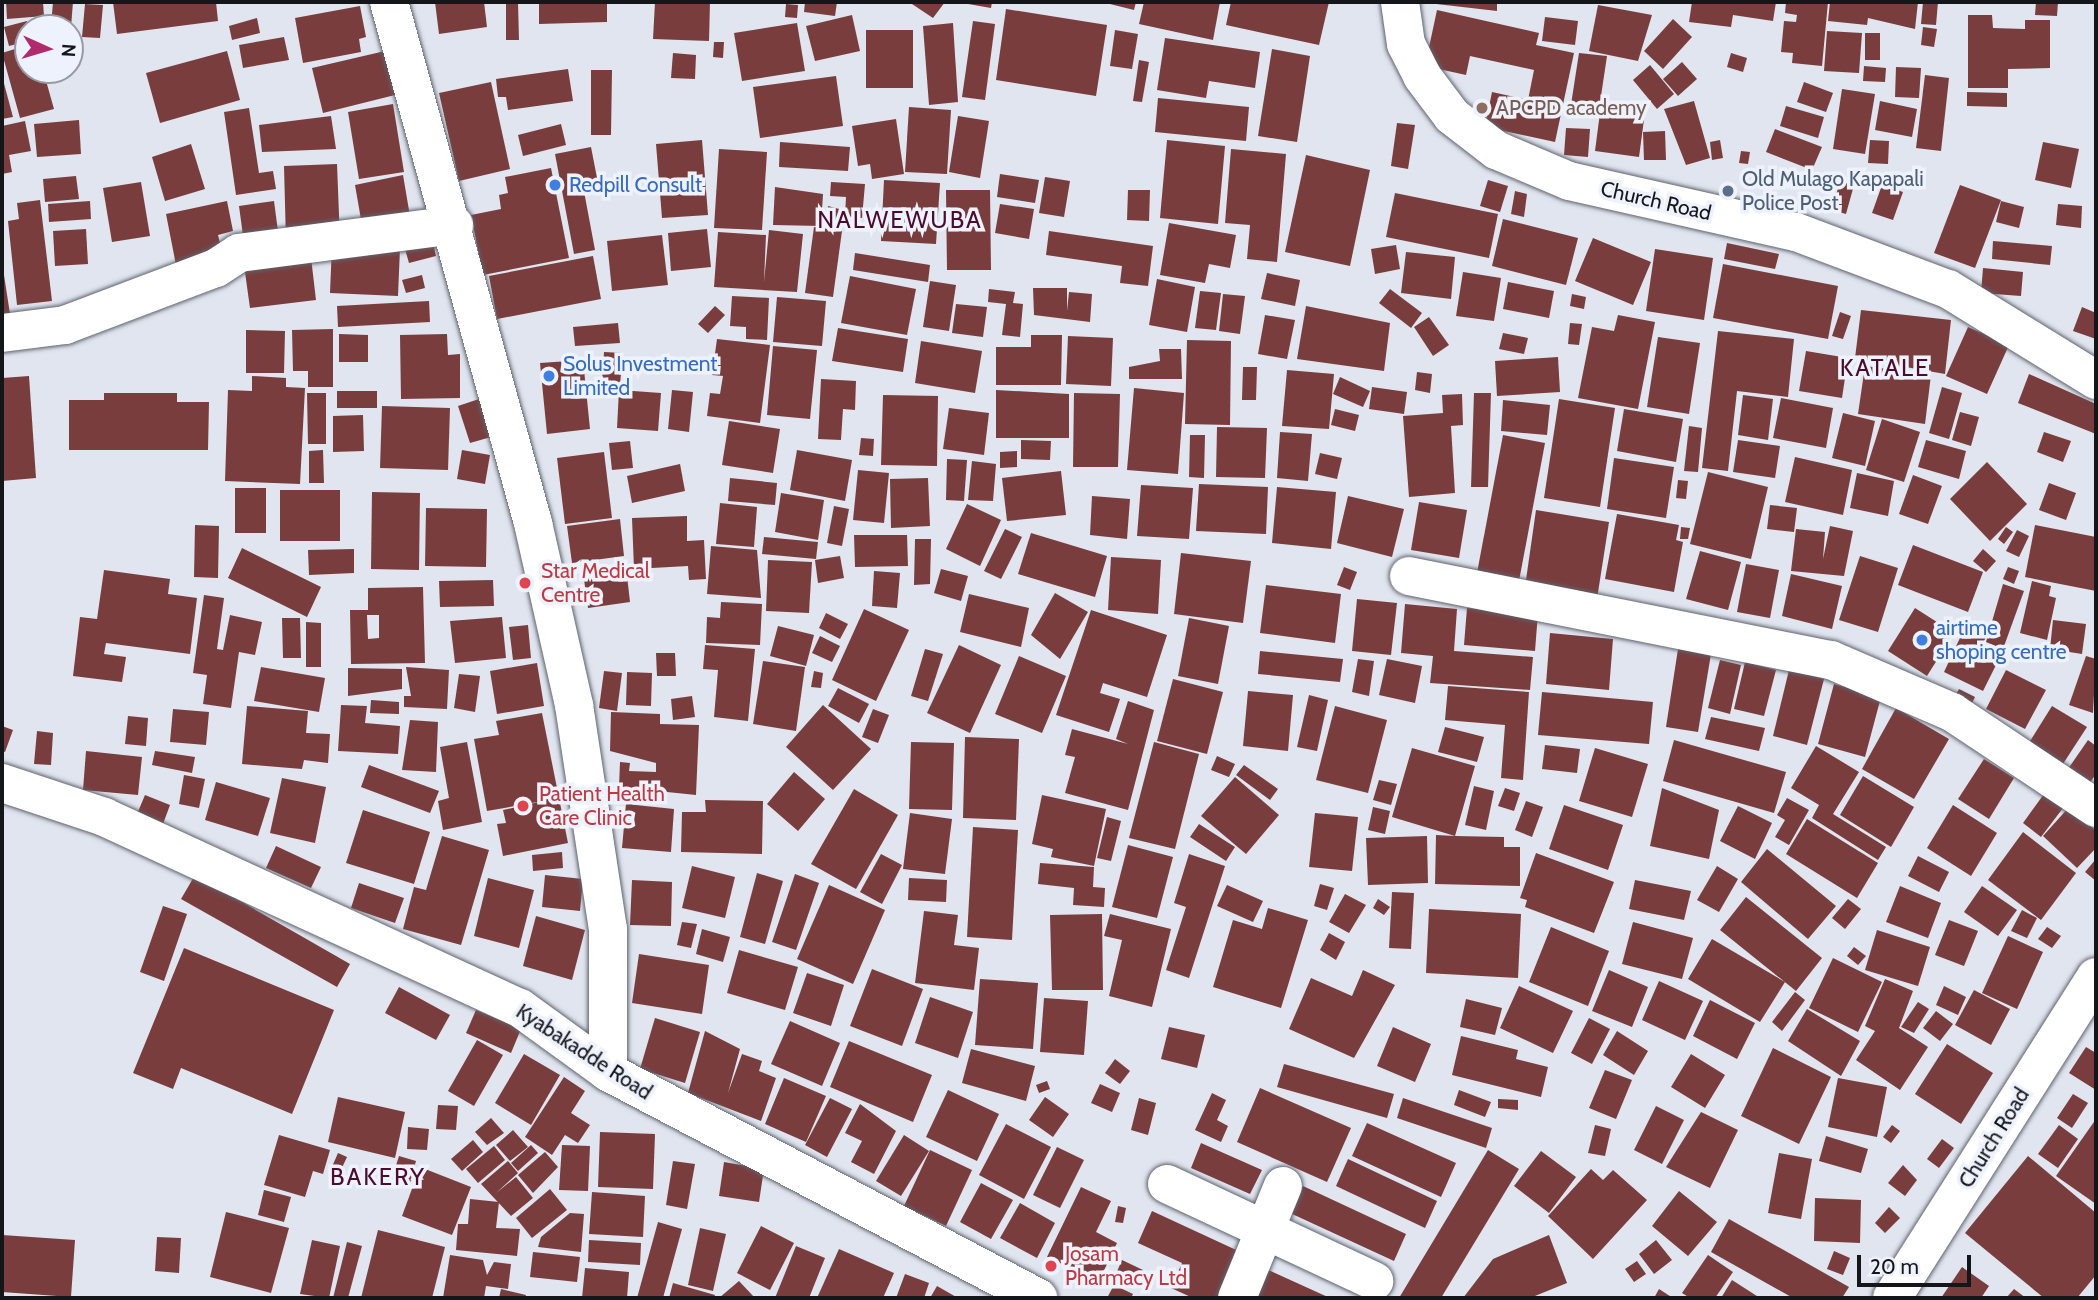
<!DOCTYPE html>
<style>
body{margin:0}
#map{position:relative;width:2098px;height:1300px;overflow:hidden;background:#e0e5ef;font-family:Cabin,sans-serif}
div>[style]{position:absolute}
.building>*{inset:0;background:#7a3d3e}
.roads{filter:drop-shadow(0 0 2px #5f626c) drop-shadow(0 0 2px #5f626c)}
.minor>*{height:38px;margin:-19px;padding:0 19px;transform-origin:19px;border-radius:19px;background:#fff}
.dots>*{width:19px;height:19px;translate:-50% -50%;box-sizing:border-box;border:4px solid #edf2fd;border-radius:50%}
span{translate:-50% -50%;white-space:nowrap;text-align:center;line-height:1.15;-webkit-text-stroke:7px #edf2fd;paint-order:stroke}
.education-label{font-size:21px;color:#785e54}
.left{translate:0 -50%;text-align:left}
.service-label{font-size:21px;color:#4e5e75}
.shop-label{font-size:21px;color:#366cbe}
.street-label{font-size:21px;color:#15161a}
.health-label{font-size:21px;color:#be3a42}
.quarter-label{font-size:24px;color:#4e0c2c;letter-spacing:2px}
.frame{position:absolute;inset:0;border:4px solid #15161a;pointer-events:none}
.north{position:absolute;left:14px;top:14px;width:70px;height:70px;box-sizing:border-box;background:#edf2fd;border:2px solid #979aa2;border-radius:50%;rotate:94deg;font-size:19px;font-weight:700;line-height:28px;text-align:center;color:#15161a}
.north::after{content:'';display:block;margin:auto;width:24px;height:32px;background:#b12a6c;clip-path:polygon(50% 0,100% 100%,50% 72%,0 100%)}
.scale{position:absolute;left:1857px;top:1255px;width:114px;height:32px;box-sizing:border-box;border:4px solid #15161a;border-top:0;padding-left:9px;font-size:21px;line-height:24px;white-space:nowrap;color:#15161a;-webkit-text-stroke:5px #edf2fd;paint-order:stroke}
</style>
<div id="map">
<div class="building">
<div style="clip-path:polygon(6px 2px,43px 2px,44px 16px,7px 19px)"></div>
<div style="clip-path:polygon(53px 2px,73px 2px,71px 27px,51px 26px)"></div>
<div style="clip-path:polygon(113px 2px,216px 2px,218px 21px,117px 34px)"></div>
<div style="clip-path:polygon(435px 2px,484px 2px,487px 27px,439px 34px)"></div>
<div style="clip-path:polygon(506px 2px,518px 2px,519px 40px,506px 40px)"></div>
<div style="clip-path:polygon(539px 2px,607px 2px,607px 22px,539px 24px)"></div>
<div style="clip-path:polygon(655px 2px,710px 2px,709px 41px,653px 39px)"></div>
<div style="clip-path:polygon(805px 2px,837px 2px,835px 16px,804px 12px)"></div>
<div style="clip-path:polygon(909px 2px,945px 2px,933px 18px)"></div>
<div style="clip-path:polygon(957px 2px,992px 2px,991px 8px)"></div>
<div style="clip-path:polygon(1102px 2px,1136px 2px,1134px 10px)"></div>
<div style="clip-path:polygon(1144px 2px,1220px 2px,1213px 40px,1139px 24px)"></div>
<div style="clip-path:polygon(1231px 2px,1329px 2px,1319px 45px,1226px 25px)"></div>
<div style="clip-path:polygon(1419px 2px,1497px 2px,1497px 11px)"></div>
<div style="clip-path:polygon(1692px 2px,1776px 2px,1773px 21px,1733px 15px,1731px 27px,1689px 22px)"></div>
<div style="clip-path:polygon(1786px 2px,1828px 2px,1822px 66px,1792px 63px,1793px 53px,1781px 52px,1784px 21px,1796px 22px,1797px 15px,1785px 13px)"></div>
<div style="clip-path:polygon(1830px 2px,1918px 2px,1915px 29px,1868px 18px,1867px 25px,1828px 21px)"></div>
<div style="clip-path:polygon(1923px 2px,1938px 2px,1936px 25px,1921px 24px)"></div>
<div style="clip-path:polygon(2036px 2px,2058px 2px,2057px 16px,2035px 15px)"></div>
<div style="clip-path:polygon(85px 4px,103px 5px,100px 38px,82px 37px)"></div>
<div style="clip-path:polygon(786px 4px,798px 5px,797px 18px,785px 17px)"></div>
<div style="clip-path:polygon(1598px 5px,1652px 15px,1638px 61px,1589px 51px)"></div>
<div style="clip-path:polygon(360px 6px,366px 37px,359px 39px,361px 52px,303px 63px,295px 18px)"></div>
<div style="clip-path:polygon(1006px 9px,1107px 25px,1096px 96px,996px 80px)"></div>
<div style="clip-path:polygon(1437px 10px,1539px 33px,1536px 45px,1574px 53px,1555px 142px,1485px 127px,1492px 92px,1528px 100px,1534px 70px,1470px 56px,1466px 75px,1425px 66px)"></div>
<div style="clip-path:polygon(852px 15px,860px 51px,815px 61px,806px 26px)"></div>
<div style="clip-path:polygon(1968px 15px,1992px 15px,1993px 28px,2025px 29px,2025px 20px,2050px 20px,2050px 68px,2008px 69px,2008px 88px,1968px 88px)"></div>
<div style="clip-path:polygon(1545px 17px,1578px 21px,1575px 45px,1542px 41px)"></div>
<div style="clip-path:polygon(257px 18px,260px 33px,232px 40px,229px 26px)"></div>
<div style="clip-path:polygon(1673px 19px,1692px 37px,1663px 69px,1644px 51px)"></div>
<div style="clip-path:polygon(27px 21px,28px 41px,9px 46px,4px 27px)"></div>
<div style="clip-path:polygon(973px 21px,995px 24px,985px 100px,962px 97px)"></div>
<div style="clip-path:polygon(797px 23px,805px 71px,742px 81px,734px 33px)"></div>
<div style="clip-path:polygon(953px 23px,958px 102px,929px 105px,923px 26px)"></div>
<div style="clip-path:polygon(1923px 27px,1937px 29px,1934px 47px,1921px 45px)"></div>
<div style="clip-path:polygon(866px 30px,913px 30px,913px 88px,866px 88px)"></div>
<div style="clip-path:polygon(1115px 30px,1138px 34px,1132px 69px,1110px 66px)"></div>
<div style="clip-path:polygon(1827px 31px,1862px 33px,1859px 73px,1824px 71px)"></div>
<div style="clip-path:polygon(1865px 33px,1880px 33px,1880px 60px,1865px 60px)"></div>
<div style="clip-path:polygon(284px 37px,289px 60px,243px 68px,239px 45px)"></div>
<div style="clip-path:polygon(1165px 38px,1260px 52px,1255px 88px,1209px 81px,1206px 98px,1157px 90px)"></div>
<div style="clip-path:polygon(714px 42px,724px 42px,723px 58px,713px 57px)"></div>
<div style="clip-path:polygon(28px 45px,28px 70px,43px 70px,54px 109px,20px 118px,2px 53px)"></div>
<div style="clip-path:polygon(1272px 49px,1310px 56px,1297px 142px,1258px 136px)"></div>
<div style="clip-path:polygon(227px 51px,240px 100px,160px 123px,146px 73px)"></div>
<div style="clip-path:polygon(385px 51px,395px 95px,323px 113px,312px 68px)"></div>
<div style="clip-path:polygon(673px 53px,696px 55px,695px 79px,671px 78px)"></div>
<div style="clip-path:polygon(1579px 53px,1607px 56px,1598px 116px,1570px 111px)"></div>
<div style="clip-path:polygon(1731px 53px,1747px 58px,1743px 72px,1727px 67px)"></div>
<div style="clip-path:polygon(1139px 60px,1149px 62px,1142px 102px,1133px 101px)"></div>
<div style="clip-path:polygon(1682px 62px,1697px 79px,1678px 96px,1663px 79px)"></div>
<div style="clip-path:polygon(1650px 65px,1674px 94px,1657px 109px,1633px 80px)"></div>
<div style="clip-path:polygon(1864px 66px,1886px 68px,1885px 82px,1863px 81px)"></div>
<div style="clip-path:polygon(1896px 67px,1921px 68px,1919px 98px,1895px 97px)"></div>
<div style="clip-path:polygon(568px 69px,573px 101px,508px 110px,506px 97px,498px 97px,496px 79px)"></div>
<div style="clip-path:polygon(591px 70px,612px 70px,611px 135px,591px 135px)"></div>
<div style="clip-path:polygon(1925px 75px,1949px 78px,1941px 151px,1916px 148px)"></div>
<div style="clip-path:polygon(2px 76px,13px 117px,2px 119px)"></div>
<div style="clip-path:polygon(836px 76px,843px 126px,760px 138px,753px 87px)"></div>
<div style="clip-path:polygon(491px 82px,510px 169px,459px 181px,439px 93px)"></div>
<div style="clip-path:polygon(1804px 82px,1833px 93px,1826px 112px,1797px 102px)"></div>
<div style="clip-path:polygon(1842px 89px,1875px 94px,1865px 154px,1833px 149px)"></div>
<div style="clip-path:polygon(1967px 92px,2007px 93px,2007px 107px,1967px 106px)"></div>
<div style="clip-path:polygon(1158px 98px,1249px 107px,1246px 141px,1155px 132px)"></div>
<div style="clip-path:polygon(1694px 101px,1710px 158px,1686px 165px,1664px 109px)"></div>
<div style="clip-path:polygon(1880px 101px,1917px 109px,1912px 137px,1875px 130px)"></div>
<div style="clip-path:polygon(393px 104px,404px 172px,359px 179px,348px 112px)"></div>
<div style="clip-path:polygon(1601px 105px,1645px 112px,1639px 157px,1595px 151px)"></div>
<div style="clip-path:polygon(1786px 106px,1824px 117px,1818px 138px,1780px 126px)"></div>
<div style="clip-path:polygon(909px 107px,951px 110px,947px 174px,905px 172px)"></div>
<div style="clip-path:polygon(249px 108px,259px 173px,273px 171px,276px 189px,236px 195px,224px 112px)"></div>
<div style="clip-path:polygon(331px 116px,336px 149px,262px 152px,259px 125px)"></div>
<div style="clip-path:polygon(958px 116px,989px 121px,980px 178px,949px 172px)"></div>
<div style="clip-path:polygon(896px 119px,904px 174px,872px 179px,870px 164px,858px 166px,852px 126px)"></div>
<div style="clip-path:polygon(79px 120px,81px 154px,37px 157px,34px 124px)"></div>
<div style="clip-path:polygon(25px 121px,31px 151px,9px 155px,12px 172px,2px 174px,2px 126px)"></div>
<div style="clip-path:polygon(1397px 123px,1415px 125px,1408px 169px,1391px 166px)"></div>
<div style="clip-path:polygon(561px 124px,566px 145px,523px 156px,518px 135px)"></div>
<div style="clip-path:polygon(1566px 128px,1590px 129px,1588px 157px,1564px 155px)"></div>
<div style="clip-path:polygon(1775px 129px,1822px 147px,1812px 170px,1766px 152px)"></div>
<div style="clip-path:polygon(1665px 131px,1666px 160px,1644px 160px,1643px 132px)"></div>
<div style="clip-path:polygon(702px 140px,708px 215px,662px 218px,656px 144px)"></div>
<div style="clip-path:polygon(1167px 140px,1225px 146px,1218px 224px,1160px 218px)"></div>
<div style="clip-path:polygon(1720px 140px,1723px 158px,1712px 160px,1710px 142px)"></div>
<div style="clip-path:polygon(1870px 140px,1889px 141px,1888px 164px,1868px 163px)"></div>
<div style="clip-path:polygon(780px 142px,850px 147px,848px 171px,779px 167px)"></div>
<div style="clip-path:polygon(2043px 142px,2079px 149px,2071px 188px,2035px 180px)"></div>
<div style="clip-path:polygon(191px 144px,205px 189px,165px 201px,152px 157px)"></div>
<div style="clip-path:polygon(591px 147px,598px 183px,583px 186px,595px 250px,574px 254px,555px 154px)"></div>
<div style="clip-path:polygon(719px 149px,767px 152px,762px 230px,714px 228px)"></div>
<div style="clip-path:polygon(1231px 149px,1286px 154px,1277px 262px,1247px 259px,1250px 225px,1225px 223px)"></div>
<div style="clip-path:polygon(1741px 151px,1750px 152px,1748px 164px,1739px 163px)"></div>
<div style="clip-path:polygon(1306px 155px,1370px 170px,1350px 266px,1285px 252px)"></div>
<div style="clip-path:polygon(337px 164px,340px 240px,286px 242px,284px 166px)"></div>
<div style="clip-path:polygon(551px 168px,569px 258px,483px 275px,471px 215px,501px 209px,499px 195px,508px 193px,505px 177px)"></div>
<div style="clip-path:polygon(1000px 174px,1039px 180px,1035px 203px,997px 197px)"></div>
<div style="clip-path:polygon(403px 175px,411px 222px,363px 231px,355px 185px)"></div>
<div style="clip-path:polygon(76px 176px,79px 199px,45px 202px,43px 179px)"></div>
<div style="clip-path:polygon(1045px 177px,1070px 181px,1064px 217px,1039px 213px)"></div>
<div style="clip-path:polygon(884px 180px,940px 183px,936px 244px,881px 241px)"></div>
<div style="clip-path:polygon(1488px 180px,1508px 186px,1500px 212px,1480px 206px)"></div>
<div style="clip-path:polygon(1840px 181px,1854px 185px,1846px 214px,1832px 210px)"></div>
<div style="clip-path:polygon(141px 182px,150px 236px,112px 242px,103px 188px)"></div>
<div style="clip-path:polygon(831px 182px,865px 184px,862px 218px,845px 216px,846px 197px,830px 196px)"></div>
<div style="clip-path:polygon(1882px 185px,1903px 192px,1893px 220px,1872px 213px)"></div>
<div style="clip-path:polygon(1960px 185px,2001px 200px,1975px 268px,1934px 253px)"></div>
<div style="clip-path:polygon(775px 187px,823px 194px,821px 226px,773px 225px)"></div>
<div style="clip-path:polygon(946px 190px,990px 190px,991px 270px,947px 270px)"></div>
<div style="clip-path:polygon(1128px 190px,1150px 190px,1149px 221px,1127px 220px)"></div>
<div style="clip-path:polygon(1515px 191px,1527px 194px,1524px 217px,1511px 214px)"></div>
<div style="clip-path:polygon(1395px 193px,1498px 214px,1489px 258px,1386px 237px)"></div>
<div style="clip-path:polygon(40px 200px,52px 301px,17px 305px,8px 221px,19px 219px,17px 203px)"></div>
<div style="clip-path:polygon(90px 201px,91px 219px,49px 222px,48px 204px)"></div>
<div style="clip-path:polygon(227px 201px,233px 231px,218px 235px,223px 255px,176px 265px,166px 214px)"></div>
<div style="clip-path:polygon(274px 201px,279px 239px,244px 243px,239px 206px)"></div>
<div style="clip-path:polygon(2001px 201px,2024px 207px,2019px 228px,1996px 222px)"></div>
<div style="clip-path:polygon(1000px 204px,1034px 209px,1029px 239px,995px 233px)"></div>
<div style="clip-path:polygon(2058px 204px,2082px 206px,2081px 228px,2056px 225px)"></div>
<div style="clip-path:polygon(828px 206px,843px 210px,840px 223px,826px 220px)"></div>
<div style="clip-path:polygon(1503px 219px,1578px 238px,1566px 285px,1492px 266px)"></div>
<div style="clip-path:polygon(1169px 223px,1236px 235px,1230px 268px,1209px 264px,1205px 283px,1160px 275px)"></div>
<div style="clip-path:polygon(814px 227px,842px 231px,833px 297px,805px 293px)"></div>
<div style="clip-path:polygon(86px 229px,88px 264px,55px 266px,53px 231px)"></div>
<div style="clip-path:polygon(707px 229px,711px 267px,671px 271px,668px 233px)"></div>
<div style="clip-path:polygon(769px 230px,803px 234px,797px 292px,714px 287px,718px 232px,766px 235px,764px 282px)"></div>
<div style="clip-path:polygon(1049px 231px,1153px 246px,1148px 286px,1120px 283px,1122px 266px,1046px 255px)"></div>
<div style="clip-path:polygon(431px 234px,436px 256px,409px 263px,403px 242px)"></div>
<div style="clip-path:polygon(662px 235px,668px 285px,612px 291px,607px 241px)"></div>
<div style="clip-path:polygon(1593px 238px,1651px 262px,1633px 305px,1575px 281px)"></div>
<div style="clip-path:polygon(1993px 241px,2052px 246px,2050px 265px,1992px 259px)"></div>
<div style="clip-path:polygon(1727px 243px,1779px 254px,1775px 269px,1724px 259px)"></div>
<div style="clip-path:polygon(332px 245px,400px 248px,398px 296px,330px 293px)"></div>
<div style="clip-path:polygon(1396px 245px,1400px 269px,1375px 274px,1371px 249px)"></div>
<div style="clip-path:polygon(310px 249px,316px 300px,250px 308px,243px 258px)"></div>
<div style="clip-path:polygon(1655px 249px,1713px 258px,1704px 320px,1646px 311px)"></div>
<div style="clip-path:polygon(1406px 252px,1455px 257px,1451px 299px,1401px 293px)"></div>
<div style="clip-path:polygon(855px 253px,930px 265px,928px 282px,853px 270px)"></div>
<div style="clip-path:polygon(593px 256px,601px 299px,497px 319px,489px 276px)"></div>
<div style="clip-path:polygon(2px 262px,10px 314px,2px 315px)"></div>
<div style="clip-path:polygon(1723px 264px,1838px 286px,1828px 339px,1713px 318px)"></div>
<div style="clip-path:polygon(1983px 268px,2023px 272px,2021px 296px,1981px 293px)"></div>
<div style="clip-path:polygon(1463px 272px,1501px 278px,1494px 321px,1456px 316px)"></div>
<div style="clip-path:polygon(1267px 273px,1300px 280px,1295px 306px,1261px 299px)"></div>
<div style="clip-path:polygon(422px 275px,425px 288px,406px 293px,402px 280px)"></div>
<div style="clip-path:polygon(850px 276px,916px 289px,907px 335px,841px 323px)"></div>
<div style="clip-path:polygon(1157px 279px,1195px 287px,1187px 332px,1149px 325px)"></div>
<div style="clip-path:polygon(930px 281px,956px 285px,949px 331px,923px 327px)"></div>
<div style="clip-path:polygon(1508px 282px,1554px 291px,1549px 318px,1503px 309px)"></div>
<div style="clip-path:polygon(1033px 288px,1067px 288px,1067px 311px,1069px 292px,1092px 294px,1090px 322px,1034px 315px)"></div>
<div style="clip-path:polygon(989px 289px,1015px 292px,1013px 303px,1023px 304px,1020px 337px,1002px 335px,1006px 304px,988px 302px)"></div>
<div style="clip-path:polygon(1390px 289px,1422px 313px,1411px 328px,1379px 303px)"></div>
<div style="clip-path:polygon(1200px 291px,1221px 293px,1216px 330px,1195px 328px)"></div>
<div style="clip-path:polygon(1223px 294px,1245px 296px,1240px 334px,1219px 331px)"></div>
<div style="clip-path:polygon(1572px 294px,1586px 297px,1584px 309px,1570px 306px)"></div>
<div style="clip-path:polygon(732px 296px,769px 298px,767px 340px,746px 339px,746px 327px,730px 326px)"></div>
<div style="clip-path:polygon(777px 297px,826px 301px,822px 346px,773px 342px)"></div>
<div style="clip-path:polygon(429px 301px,430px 322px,338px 327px,337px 306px)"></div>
<div style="clip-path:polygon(956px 304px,987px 307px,983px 337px,952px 333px)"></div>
<div style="clip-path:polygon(715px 306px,725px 315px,708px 333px,698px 324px)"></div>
<div style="clip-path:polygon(1306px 306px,1390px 323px,1384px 371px,1297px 359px)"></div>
<div style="clip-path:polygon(2082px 307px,2096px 313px,2096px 339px,2073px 331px)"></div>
<div style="clip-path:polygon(1861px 310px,1951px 320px,1945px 374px,1855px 358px)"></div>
<div style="clip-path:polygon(1840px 312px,1851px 316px,1843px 339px,1832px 336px)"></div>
<div style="clip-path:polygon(1265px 315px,1295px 320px,1287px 359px,1258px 354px)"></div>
<div style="clip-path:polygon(1618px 315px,1655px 322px,1638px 409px,1578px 398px,1592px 327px,1614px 331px)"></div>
<div style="clip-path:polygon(1429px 317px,1449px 345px,1433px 356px,1414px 327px)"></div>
<div style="clip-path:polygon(618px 323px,620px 343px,575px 346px,573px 327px)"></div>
<div style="clip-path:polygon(1570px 323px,1582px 324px,1579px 345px,1568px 344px)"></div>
<div style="clip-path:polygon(1968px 327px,2009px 345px,1987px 394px,1946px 376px)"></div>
<div style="clip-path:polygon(838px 328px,908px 339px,903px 372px,832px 361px)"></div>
<div style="clip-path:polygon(333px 329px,333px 387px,308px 387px,308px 371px,293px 371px,292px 330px)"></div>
<div style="clip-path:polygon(246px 330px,285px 331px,284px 373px,246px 373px)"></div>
<div style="clip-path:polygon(1718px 331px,1794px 339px,1788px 397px,1737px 391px,1728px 471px,1702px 468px)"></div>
<div style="clip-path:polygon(1503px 333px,1528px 338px,1524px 354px,1499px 349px)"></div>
<div style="clip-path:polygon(339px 334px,368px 335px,368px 362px,339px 362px)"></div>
<div style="clip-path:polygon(447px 334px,448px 355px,460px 354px,460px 398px,401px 399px,400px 335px)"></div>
<div style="clip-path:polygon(1031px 335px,1062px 335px,1061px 385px,996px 385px,996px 347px,1031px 347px)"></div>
<div style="clip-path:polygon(1068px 336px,1113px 338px,1111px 386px,1066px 384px)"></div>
<div style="clip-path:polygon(1658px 337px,1700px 343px,1689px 414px,1647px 407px)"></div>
<div style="clip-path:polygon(717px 339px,770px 345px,760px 423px,707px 416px,710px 393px,720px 394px,723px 376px,712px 375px)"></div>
<div style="clip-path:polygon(1187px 340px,1231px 341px,1230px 425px,1185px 424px)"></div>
<div style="clip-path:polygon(921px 341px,982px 351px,975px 393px,915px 383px)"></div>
<div style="clip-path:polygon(773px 346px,817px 350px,810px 419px,767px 415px)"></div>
<div style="clip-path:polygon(1159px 349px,1181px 349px,1182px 379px,1129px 379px,1129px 367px,1160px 361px)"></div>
<div style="clip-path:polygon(1806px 351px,1848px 358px,1842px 398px,1799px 391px)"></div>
<div style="clip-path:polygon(604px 352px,623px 353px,620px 384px,602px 382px)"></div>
<div style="clip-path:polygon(1558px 357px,1560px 392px,1497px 396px,1495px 361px)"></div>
<div style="clip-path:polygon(583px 360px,590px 429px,547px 434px,540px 363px)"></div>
<div style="clip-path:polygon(1865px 366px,1931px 375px,1925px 424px,1858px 414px)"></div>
<div style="clip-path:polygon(1243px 367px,1257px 367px,1256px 400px,1242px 400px)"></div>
<div style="clip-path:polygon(1287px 370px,1334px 374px,1329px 429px,1282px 426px)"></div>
<div style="clip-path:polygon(1417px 372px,1432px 374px,1430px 393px,1415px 390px)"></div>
<div style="clip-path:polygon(2029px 374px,2096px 404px,2096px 434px,2018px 403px)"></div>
<div style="clip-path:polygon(29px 376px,36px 478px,2px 481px,2px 378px)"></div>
<div style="clip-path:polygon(252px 376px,286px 378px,286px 387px,305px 388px,300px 484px,225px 481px,228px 390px,252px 391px)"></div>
<div style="clip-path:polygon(1340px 377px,1370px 391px,1363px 407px,1333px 394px)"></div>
<div style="clip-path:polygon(821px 379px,856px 381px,855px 410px,843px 409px,841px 440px,818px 439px)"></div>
<div style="clip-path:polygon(1372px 387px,1407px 392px,1404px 414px,1369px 409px)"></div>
<div style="clip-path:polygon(1942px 387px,1962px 393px,1949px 439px,1929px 433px)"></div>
<div style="clip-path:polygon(1134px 388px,1184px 393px,1178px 474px,1127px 470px)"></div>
<div style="clip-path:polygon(619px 390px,661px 393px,658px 431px,617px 428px)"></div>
<div style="clip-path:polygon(672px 390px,693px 392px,689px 432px,668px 429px)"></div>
<div style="clip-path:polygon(996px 390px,1069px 394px,1069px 438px,996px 438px)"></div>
<div style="clip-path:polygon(337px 391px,377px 391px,377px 408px,337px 408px)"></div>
<div style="clip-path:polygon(104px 393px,177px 393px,177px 402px,209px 402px,208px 450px,69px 450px,69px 400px,104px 400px)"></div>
<div style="clip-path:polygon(307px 393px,326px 393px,326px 444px,308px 444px)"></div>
<div style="clip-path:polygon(1074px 393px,1120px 394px,1118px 467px,1073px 467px)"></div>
<div style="clip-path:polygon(1474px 393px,1491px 393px,1488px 487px,1471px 487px)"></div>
<div style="clip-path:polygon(1462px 394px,1463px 425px,1451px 426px,1455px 493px,1409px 497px,1403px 416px,1443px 413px,1442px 395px)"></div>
<div style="clip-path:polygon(883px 395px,938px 396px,937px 466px,881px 465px)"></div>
<div style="clip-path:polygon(1743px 395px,1773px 399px,1768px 440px,1738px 435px)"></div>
<div style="clip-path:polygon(1781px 398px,1833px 408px,1826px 448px,1773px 438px)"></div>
<div style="clip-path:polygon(479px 399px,491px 437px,470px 443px,458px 406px)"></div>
<div style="clip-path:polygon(1559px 399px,1615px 408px,1600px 507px,1544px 498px)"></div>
<div style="clip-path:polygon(1503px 400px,1550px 405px,1547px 435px,1501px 431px)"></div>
<div style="clip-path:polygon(382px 406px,450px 408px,448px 470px,380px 468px)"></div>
<div style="clip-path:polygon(949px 408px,989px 413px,984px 455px,943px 449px)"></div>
<div style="clip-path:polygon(1335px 409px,1359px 415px,1355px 431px,1331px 425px)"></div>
<div style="clip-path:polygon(1624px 409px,1683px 419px,1676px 462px,1617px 451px)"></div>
<div style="clip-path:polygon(1960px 412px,1979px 417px,1971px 446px,1952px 440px)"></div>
<div style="clip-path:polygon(1843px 413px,1875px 421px,1865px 466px,1832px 458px)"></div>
<div style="clip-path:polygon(363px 415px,364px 451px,333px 452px,333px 416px)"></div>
<div style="clip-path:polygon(1882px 419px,1920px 432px,1904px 482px,1866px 470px)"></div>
<div style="clip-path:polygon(729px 421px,780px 429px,773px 473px,722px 465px)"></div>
<div style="clip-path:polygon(1689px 426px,1702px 428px,1698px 472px,1684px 471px)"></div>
<div style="clip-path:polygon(1217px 427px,1267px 428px,1265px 478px,1216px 477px)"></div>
<div style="clip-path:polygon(1280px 432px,1312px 434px,1308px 481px,1277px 478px)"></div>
<div style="clip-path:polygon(2044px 432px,2071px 441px,2063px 462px,2037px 452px)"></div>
<div style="clip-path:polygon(1190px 435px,1205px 435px,1204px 478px,1189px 477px)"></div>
<div style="clip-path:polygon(1503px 435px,1545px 443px,1519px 581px,1477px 573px)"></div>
<div style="clip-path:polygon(861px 438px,874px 439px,873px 456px,859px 455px)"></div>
<div style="clip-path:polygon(1021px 440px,1051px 441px,1050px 460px,1021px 459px)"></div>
<div style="clip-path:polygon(1738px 440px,1780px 446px,1775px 478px,1733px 472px)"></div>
<div style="clip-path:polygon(1926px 440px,1966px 451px,1959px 479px,1918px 467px)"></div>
<div style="clip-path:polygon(630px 441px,633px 468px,612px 470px,609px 443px)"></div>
<div style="clip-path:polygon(323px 450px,324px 483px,309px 483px,309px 451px)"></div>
<div style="clip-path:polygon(462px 450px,490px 455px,485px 484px,457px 479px)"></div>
<div style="clip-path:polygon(797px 450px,852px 460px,845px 501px,790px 490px)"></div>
<div style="clip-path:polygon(1017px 451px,1017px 467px,1000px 468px,1000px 452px)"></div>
<div style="clip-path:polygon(604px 452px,612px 518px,565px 524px,557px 458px)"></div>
<div style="clip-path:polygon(1320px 453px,1342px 458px,1337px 479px,1315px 474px)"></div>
<div style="clip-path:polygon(1795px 457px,1852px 470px,1843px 515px,1785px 502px)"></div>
<div style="clip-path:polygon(1614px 458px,1674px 467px,1666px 518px,1607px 509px)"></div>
<div style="clip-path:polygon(947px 459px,967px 460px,964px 501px,946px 500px)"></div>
<div style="clip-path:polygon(972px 461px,996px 464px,993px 501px,968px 500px)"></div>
<div style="clip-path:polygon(1987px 462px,2027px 504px,1990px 541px,1950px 499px)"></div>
<div style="clip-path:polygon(680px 464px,685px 491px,632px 503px,627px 476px)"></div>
<div style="clip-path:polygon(858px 470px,889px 473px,884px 523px,853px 520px)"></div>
<div style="clip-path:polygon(1061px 471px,1066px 515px,1007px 521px,1002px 478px)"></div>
<div style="clip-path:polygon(1708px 472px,1768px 487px,1751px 559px,1690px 544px)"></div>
<div style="clip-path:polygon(1857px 473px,1894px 481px,1888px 516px,1850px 508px)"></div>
<div style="clip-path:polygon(1913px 475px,1942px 486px,1928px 524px,1899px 514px)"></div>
<div style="clip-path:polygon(730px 478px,777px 483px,775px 505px,728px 501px)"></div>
<div style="clip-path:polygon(928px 478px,930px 526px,891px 528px,890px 479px)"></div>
<div style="clip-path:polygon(1678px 480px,1688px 481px,1686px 499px,1676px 498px)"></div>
<div style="clip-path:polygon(2049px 483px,2076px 493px,2066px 520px,2039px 510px)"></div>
<div style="clip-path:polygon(1199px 484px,1268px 487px,1266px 534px,1196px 531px)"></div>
<div style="clip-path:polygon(1141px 485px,1193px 488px,1189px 539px,1137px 536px)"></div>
<div style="clip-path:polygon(1277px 487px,1336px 492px,1331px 549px,1272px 543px)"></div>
<div style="clip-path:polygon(235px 488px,266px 488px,266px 533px,235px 533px)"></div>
<div style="clip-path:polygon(280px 490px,340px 490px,340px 541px,280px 541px)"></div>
<div style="clip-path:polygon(372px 492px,420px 493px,419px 570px,371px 569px)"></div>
<div style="clip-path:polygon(781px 493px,824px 500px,818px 540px,775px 532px)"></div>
<div style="clip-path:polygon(1092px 496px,1130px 499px,1127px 539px,1090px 535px)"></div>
<div style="clip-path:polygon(1348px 496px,1404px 509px,1392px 557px,1337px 543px)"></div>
<div style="clip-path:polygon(1419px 502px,1467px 510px,1459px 558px,1411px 550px)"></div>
<div style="clip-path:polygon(720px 503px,757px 507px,754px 547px,716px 544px)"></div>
<div style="clip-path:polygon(967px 504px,1001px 520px,980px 566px,946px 549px)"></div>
<div style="clip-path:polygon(1770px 505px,1797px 508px,1794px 532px,1767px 529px)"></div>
<div style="clip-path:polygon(834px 506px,849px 509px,842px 546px,827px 543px)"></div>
<div style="clip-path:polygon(426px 508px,487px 509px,486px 567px,425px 566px)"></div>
<div style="clip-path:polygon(1536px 510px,1609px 522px,1597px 599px,1525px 587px)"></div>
<div style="clip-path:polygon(1617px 514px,1679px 525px,1676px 540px,1683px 542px,1674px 592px,1605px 579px)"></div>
<div style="clip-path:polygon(687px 516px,687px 541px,704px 540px,706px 579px,689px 580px,688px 566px,634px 569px,632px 518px)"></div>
<div style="clip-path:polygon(620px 519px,624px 556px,572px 563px,567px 526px)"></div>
<div style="clip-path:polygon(195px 525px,219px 526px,218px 578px,194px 577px)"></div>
<div style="clip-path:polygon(2035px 525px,2096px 537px,2096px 591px,2025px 577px)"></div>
<div style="clip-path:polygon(1830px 526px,1853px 531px,1844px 576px,1791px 571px,1796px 529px,1825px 532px,1823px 559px)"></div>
<div style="clip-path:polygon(1681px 527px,1690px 528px,1688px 539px,1680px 539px)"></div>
<div style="clip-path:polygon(2006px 527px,2013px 532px,2004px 544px,1998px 539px)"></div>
<div style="clip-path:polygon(1005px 529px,1022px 537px,1001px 579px,984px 571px)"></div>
<div style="clip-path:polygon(2017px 530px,2029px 536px,2019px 557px,2006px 551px)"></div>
<div style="clip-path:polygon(1031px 533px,1107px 556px,1095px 597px,1018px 574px)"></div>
<div style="clip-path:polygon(854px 535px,907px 535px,908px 566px,855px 567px)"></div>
<div style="clip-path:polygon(764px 537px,818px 542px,816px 559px,762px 554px)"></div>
<div style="clip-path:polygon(915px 539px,931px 539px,930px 584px,914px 585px)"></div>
<div style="clip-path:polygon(1913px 545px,1983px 572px,1968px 612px,1898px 585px)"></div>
<div style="clip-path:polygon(711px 546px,757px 550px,761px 598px,707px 594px)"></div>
<div style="clip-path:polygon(242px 548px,321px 587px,307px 617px,228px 578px)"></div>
<div style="clip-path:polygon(354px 549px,354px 573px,309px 575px,308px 550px)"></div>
<div style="clip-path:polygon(1983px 549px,1996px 561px,1986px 572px,1973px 561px)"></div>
<div style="clip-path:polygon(1700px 551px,1741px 562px,1728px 610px,1686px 599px)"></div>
<div style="clip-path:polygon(1181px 553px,1251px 561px,1243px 623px,1174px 614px)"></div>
<div style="clip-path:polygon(840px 556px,844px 578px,818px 583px,815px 560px)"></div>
<div style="clip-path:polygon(1860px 556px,1898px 568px,1878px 632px,1839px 620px)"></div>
<div style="clip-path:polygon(1111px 557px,1161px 560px,1158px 614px,1108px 610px)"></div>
<div style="clip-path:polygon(768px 560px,812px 562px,809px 613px,766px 611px)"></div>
<div style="clip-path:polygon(1746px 564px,1779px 570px,1770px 618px,1737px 612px)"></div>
<div style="clip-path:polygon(626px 567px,630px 602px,588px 608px,583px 572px)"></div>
<div style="clip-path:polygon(1344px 567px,1357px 572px,1350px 590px,1337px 585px)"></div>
<div style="clip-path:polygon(2008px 567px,2019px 571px,2014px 584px,2003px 579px)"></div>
<div style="clip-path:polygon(941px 569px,968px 576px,961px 601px,934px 593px)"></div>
<div style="clip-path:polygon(104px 570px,170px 579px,168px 594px,197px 598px,190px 654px,106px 643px,104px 654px,126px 657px,122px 682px,73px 676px,80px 617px,97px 619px)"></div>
<div style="clip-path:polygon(874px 571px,900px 573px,897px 608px,872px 606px)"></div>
<div style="clip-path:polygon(1791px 574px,1842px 586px,1832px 629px,1782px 616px)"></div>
<div style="clip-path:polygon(493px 580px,494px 606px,440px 607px,439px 581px)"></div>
<div style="clip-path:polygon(2032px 581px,2051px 586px,2049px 596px,2056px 598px,2047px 640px,2020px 633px)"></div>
<div style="clip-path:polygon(2003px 584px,2024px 591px,2003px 649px,1986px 642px)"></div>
<div style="clip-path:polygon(1266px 585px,1341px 594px,1335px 643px,1260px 633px)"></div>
<div style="clip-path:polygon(evenodd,423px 587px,425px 663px,351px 664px,350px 610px,368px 610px,368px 588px,423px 587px,367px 615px,379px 615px,379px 638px,368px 639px,367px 615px)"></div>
<div style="clip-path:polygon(1055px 593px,1088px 612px,1060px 659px,1031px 635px)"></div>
<div style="clip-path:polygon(969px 594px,1029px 608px,1021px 647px,960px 632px)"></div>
<div style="clip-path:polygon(204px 595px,224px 598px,217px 649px,223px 650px,230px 615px,262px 622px,255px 655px,239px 652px,231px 708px,203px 704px,207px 675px,193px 673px)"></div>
<div style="clip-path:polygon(1357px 599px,1397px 603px,1391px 655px,1352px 651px)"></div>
<div style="clip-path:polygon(721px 602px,762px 604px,760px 645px,706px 643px,707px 617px,720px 618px)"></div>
<div style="clip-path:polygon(1405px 604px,1457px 609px,1454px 651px,1533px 657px,1530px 690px,1430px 683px,1433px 656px,1401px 653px)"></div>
<div style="clip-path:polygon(1467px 608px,1538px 613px,1535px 651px,1464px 645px)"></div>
<div style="clip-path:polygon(1915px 608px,1954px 633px,1927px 676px,1888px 651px)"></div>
<div style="clip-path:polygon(864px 609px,909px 630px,876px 701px,832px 680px)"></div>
<div style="clip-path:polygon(1091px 610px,1167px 635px,1147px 697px,1103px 683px,1100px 693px,1120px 699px,1109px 732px,1056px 715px)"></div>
<div style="clip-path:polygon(826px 613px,848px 624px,840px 639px,819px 628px)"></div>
<div style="clip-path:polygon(502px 617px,506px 658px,455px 663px,450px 621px)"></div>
<div style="clip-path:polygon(282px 618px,300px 618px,301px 658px,283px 658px)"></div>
<div style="clip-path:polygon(1189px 618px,1229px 626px,1218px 684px,1178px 676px)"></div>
<div style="clip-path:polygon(2053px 620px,2086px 624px,2082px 654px,2050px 649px)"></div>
<div style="clip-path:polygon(306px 622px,321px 623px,321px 667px,306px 667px)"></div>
<div style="clip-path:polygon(1967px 623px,1988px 633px,1978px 653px,1997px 663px,1983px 691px,1944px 672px)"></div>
<div style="clip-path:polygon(528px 625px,531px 658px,513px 660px,509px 627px)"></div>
<div style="clip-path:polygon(778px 626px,814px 635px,806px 666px,770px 656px)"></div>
<div style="clip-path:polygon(1550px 633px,1613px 639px,1609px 690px,1546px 684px)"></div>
<div style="clip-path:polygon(820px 636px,840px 646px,832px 662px,812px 653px)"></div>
<div style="clip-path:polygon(705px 645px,755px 649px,748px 721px,714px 717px,718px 670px,703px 669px)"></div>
<div style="clip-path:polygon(959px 645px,1001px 665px,970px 733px,927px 713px)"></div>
<div style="clip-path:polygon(925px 649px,943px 654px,928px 701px,911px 696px)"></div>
<div style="clip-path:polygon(1678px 649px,1711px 654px,1698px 732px,1666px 727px)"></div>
<div style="clip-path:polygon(1260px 651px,1343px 659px,1340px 682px,1258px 674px)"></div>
<div style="clip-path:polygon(656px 653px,675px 653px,676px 676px,657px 676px)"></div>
<div style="clip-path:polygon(1019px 656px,1066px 676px,1042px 733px,995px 714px)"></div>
<div style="clip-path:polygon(2086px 656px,2096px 659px,2093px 713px,2069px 705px)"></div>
<div style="clip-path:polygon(1358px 659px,1374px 661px,1369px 696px,1352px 692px)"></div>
<div style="clip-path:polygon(1387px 659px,1422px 666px,1415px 703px,1379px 695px)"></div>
<div style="clip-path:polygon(1720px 660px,1741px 665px,1730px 714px,1708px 708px)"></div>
<div style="clip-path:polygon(763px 661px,805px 667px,796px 731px,753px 724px)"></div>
<div style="clip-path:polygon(1745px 662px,1776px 670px,1764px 716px,1734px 709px)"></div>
<div style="clip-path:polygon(537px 663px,544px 706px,497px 714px,490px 671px)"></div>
<div style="clip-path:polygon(261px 667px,325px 678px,319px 712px,254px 701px)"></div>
<div style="clip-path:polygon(406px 667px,449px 670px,447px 709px,404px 707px,404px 696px,411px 696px)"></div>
<div style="clip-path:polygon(348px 668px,402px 669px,402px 689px,348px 696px)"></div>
<div style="clip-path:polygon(1789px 670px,1824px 679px,1807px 745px,1773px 736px)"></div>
<div style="clip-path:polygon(2006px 670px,2046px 690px,2025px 729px,1986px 709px)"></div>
<div style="clip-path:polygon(604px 671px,622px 673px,617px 711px,599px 708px)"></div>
<div style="clip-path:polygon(814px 671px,823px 673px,821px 688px,811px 687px)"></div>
<div style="clip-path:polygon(627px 672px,652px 673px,651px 706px,626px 705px)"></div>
<div style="clip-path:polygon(459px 674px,480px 676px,475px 712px,454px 708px)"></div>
<div style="clip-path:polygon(1173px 679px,1223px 692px,1207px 754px,1157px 741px)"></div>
<div style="clip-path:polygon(1834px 684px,1881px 697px,1865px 757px,1818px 744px)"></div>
<div style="clip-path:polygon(1448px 686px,1529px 692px,1523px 780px,1501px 778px,1505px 725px,1445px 720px)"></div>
<div style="clip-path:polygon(838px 688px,869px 704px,859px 723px,828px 706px)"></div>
<div style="clip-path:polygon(1959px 689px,1975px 697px,1968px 711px,1952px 702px)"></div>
<div style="clip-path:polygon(1248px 691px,1293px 695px,1288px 751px,1243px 746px)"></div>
<div style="clip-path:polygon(1542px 692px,1653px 702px,1649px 744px,1538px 735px)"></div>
<div style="clip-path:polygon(1309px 695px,1328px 700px,1317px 751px,1297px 747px)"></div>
<div style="clip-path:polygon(692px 696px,695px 717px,673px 720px,671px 699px)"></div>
<div style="clip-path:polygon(371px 700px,399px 702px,399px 714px,370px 713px)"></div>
<div style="clip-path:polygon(1128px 701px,1154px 710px,1128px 810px,1065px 793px,1075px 757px,1065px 755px,1072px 729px,1128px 744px,1116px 739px)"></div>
<div style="clip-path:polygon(341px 705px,367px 706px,365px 723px,400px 726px,398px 754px,338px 751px)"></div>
<div style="clip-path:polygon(823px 705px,871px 749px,833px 790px,786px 747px)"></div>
<div style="clip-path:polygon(247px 706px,308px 711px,306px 733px,330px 734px,328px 763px,304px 760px,302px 769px,242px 764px)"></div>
<div style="clip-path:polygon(1335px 706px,1387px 720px,1368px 793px,1316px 780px)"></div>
<div style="clip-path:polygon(2052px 706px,2087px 727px,2061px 767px,2027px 746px)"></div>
<div style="clip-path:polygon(1896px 708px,1949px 739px,1914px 799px,1862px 769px)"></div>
<div style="clip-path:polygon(173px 709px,209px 712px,206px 745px,170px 742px)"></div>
<div style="clip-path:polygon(873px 709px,889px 715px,878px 743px,862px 737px)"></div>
<div style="clip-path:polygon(611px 712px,660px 714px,660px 724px,699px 725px,696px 795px,619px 787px,620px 762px,630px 763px,629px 771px,656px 772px,656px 763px,610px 751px)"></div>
<div style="clip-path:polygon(542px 713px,568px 843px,503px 856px,497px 824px,506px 823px,503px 810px,543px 801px,487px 811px,474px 739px,499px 735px,496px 721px)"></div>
<div style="clip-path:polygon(128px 716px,148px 718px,146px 746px,125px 744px)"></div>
<div style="clip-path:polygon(1711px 717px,1765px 728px,1759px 751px,1705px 739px)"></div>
<div style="clip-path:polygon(410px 720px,438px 722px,436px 772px,402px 770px)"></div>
<div style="clip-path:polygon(2px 726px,13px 730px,5px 752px,2px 751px)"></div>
<div style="clip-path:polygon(1445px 727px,1484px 737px,1477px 762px,1438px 752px)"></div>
<div style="clip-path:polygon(37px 731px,53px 733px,51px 765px,34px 764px)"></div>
<div style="clip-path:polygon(965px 737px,1019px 739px,1016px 820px,963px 818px)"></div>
<div style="clip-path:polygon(1674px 740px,1786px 772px,1774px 813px,1663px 781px)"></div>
<div style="clip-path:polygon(2088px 740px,2096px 746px,2096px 774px,2089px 784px,2068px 769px)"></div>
<div style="clip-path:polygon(467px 742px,482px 822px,443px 830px,438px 801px,449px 798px,440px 747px)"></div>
<div style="clip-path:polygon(911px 742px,954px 743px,952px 810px,909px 809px)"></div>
<div style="clip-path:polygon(1154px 742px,1199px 754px,1175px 849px,1129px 838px)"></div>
<div style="clip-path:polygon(1545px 745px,1580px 749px,1577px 773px,1542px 769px)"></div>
<div style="clip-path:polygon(1816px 746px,1859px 772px,1833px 814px,1886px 847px,1878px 860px,1812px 818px,1819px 805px,1791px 788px)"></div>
<div style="clip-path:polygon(1412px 748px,1475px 766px,1455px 836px,1504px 837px,1504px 847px,1520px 847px,1520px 886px,1435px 884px,1436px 835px,1455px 836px,1392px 817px)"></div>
<div style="clip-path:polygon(1595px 748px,1648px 764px,1632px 817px,1579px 801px)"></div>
<div style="clip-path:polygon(86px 751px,142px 757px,138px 795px,83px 790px)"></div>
<div style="clip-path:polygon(155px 751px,195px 757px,192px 773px,152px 765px)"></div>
<div style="clip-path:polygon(1217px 756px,1235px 764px,1229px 777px,1211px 770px)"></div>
<div style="clip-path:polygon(1984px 759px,2014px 778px,1989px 819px,1958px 799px)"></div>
<div style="clip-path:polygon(369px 765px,439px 791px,430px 813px,361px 787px)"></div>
<div style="clip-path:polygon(1244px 765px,1278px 789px,1270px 800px,1236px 775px)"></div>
<div style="clip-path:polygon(794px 772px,825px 799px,798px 831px,767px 804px)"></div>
<div style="clip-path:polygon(184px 775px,205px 779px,199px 808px,179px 804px)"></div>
<div style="clip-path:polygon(1863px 776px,1914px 807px,1891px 847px,1840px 815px)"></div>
<div style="clip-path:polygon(1235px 777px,1279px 815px,1246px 854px,1201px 816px)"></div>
<div style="clip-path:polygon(282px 778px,326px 787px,315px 843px,270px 833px)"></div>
<div style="clip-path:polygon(1379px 780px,1397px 784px,1391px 805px,1373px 800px)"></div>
<div style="clip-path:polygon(216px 782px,270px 798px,258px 836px,205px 820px)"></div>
<div style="clip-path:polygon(1474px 786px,1494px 791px,1486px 830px,1465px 825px)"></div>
<div style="clip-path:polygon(1505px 788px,1520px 793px,1514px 811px,1498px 806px)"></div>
<div style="clip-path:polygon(1662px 788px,1719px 810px,1709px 859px,1650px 846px)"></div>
<div style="clip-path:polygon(854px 789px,898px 815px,856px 889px,811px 864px)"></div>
<div style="clip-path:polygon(2044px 794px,2063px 808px,2041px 837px,2023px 823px)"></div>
<div style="clip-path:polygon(145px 795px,170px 805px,163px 824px,137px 814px)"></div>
<div style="clip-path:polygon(1042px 795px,1106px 809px,1094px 866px,1051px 857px,1053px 849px,1032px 844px)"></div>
<div style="clip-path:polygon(1787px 798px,1809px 810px,1789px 845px,1775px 837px,1785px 820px,1777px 815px)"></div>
<div style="clip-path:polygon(705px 800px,763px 801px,762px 854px,681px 852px,682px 812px,706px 812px)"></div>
<div style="clip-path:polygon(1526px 801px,1543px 807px,1532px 837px,1515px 830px)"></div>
<div style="clip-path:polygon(626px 804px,674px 809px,671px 852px,622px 848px)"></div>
<div style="clip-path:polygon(1564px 805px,1623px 825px,1608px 870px,1549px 849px)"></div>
<div style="clip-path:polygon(1953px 805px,1997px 833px,1971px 876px,1927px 848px)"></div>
<div style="clip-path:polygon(1738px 806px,1772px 823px,1755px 859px,1720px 841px)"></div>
<div style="clip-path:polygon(2070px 806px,2096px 831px,2096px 848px,2077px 868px,2043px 836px)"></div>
<div style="clip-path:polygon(1373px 807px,1390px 811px,1385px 834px,1368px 830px)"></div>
<div style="clip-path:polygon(363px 810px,430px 832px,414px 884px,346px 863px)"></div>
<div style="clip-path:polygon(910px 813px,952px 819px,945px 874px,903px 869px)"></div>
<div style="clip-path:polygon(1315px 813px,1358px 817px,1352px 871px,1309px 867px)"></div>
<div style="clip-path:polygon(1107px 817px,1121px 821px,1111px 861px,1097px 858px)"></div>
<div style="clip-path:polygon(1807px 819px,1878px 863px,1857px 898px,1786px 854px)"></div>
<div style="clip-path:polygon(1199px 824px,1235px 847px,1226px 861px,1190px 837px)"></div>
<div style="clip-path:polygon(973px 827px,1018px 830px,1012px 940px,967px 937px)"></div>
<div style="clip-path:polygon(2023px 832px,2076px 873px,2041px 920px,1988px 880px)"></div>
<div style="clip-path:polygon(442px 836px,489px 850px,461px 945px,403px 929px,414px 887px,426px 890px)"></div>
<div style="clip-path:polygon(1427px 836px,1428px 883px,1368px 885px,1366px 838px)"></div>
<div style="clip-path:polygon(1128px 845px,1173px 857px,1157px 918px,1112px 907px)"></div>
<div style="clip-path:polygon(276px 846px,321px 867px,311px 888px,266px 868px)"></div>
<div style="clip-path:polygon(1767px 849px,1836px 906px,1808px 939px,1741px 882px)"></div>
<div style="clip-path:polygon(562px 852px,563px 868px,533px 871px,532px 855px)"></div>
<div style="clip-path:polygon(1536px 853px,1614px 882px,1594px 933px,1525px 907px,1527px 900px,1520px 898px)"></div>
<div style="clip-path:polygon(881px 854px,902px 865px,882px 904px,860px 892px)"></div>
<div style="clip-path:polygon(1189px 854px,1225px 866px,1189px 978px,1166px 970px,1186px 907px,1174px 903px)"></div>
<div style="clip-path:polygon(1918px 856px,1949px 872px,1939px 892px,1908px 876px)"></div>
<div style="clip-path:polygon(2096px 859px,2096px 881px,2085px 872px)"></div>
<div style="clip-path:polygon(1040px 863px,1094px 867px,1093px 887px,1105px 888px,1104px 907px,1073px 905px,1074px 888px,1038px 884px)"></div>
<div style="clip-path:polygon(692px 866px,735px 877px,725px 918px,682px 908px)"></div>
<div style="clip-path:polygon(1717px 866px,1738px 879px,1719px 912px,1697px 900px)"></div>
<div style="clip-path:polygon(757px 873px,783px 881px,765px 944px,740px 937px)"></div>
<div style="clip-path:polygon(795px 874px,819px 883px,796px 950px,772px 942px)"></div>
<div style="clip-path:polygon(195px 875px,350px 964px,337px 987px,181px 899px)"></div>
<div style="clip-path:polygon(545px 875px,583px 879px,580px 911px,542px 907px)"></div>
<div style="clip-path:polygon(488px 878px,534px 890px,519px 948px,474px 936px)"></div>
<div style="clip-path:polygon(909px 878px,947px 880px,946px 902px,908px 900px)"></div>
<div style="clip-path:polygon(632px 880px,672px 882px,671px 926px,630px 925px)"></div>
<div style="clip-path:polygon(1635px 880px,1691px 891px,1684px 920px,1629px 909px)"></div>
<div style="clip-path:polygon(359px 883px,404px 898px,395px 923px,351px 908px)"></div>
<div style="clip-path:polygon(1320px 884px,1334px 888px,1327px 910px,1314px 906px)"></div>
<div style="clip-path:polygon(829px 885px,885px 910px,853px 984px,797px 959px)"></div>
<div style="clip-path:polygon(1227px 885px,1263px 901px,1253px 922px,1217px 906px)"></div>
<div style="clip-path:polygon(1900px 886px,1941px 903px,1928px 938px,1886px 922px)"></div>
<div style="clip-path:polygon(1982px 886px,2017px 910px,1998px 936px,1964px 912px)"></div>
<div style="clip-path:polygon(1392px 892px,1414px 893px,1411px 949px,1389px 948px)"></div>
<div style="clip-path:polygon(1345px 894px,1366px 905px,1349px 933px,1329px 922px)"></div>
<div style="clip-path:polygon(1746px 897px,1822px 958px,1796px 991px,1720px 930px)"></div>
<div style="clip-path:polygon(1378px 899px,1390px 907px,1384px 915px,1373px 908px)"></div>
<div style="clip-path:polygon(1848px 899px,1861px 909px,1845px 929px,1832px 918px)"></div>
<div style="clip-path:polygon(163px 906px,187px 914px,164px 981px,140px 972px)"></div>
<div style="clip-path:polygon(1268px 908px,1308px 920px,1281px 1008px,1213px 987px,1233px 920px,1262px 929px)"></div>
<div style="clip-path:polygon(1429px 909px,1521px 914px,1518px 978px,1426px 973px)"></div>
<div style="clip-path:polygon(2022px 910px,2037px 918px,2027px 938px,2011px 931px)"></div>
<div style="clip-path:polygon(924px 911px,958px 915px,954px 945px,979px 948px,974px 990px,915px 983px)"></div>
<div style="clip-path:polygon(1102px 914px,1103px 990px,1052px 990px,1050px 915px)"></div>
<div style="clip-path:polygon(1110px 914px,1171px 929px,1152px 1007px,1109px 996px,1122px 940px,1104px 936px)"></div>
<div style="clip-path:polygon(536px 916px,585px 930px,572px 980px,523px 966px)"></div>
<div style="clip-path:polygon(1949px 920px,1978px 931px,1964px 966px,1935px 955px)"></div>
<div style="clip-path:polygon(682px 922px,697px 924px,691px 948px,677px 945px)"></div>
<div style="clip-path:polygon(1633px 922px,1693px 938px,1682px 979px,1622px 964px)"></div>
<div style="clip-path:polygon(1551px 927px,1609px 951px,1588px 1006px,1529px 982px)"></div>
<div style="clip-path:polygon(2047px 927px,2061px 936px,2052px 948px,2038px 939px)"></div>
<div style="clip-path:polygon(702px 929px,730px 937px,723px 962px,696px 954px)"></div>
<div style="clip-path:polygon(1877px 930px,1930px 947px,1918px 986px,1865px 970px)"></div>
<div style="clip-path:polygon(1329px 933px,1345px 942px,1336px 960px,1320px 950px)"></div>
<div style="clip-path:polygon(2008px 936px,2043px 952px,2017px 1009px,1982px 993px)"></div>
<div style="clip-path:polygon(1712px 939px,1785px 982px,1760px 1022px,1688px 979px)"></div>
<div style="clip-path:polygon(1854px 947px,1866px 956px,1858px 965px,1847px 956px)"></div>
<div style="clip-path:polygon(184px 948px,334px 1010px,292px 1114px,181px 1068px,173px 1089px,133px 1073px)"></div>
<div style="clip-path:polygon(739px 950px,798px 967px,785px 1010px,727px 993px)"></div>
<div style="clip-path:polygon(639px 954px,709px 965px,702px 1014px,632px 1003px)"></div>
<div style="clip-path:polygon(1833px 958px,1882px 982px,1858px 1032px,1809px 1008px)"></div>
<div style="clip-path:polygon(872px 969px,923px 989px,902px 1046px,850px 1026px)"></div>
<div style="clip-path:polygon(1363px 970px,1395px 985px,1354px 1058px,1289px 1029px,1311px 978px,1352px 996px)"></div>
<div style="clip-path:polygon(1609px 970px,1648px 987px,1632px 1027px,1592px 1011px)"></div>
<div style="clip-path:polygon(807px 973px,844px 985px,831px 1026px,793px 1013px)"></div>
<div style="clip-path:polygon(980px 979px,1038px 983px,1033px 1049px,975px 1045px)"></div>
<div style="clip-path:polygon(1885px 979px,1913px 991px,1899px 1028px,1928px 1047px,1900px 1090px,1856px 1060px,1875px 1031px,1865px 1026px)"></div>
<div style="clip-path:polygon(1659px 981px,1703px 1001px,1685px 1040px,1642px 1020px)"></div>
<div style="clip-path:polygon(1519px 986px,1573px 1011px,1553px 1053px,1500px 1028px)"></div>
<div style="clip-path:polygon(1944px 986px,1966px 997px,1958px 1015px,1936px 1005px)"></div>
<div style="clip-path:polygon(399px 987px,450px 1015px,436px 1040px,385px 1013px)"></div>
<div style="clip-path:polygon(1974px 990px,2010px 1009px,1991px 1045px,1955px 1025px)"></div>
<div style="clip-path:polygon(1795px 992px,1805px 1000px,1782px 1031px,1772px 1022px)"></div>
<div style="clip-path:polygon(930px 997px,973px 1012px,958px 1058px,915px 1043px)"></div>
<div style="clip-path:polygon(1044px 998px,1088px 1001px,1084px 1055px,1040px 1052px)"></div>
<div style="clip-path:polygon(1466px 999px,1502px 1008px,1495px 1035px,1460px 1027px)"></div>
<div style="clip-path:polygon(1710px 1000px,1755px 1023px,1737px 1059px,1693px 1036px)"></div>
<div style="clip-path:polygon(1918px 1002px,1929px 1009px,1914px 1033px,1901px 1027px)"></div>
<div style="clip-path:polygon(1807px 1009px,1860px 1041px,1841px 1076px,1788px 1041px)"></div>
<div style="clip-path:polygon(476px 1010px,521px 1029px,511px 1053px,466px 1033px)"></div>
<div style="clip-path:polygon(1936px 1011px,1953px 1024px,1940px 1041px,1923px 1028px)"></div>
<div style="clip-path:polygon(655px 1018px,700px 1032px,685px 1083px,640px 1069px)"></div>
<div style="clip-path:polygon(1589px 1018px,1610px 1029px,1592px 1064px,1571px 1053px)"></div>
<div style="clip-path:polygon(790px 1021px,840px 1043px,822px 1086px,771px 1064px)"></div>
<div style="clip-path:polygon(1169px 1027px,1205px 1035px,1197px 1068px,1161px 1059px)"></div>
<div style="clip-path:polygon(1393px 1027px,1431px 1044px,1415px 1082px,1377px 1066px)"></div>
<div style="clip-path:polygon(705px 1031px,740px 1049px,728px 1093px,742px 1054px,762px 1061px,759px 1071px,776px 1078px,761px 1121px,688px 1093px)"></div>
<div style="clip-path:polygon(1617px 1031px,1648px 1051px,1634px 1075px,1603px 1055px)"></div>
<div style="clip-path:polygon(1461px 1036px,1518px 1050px,1516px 1059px,1548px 1067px,1541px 1097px,1452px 1075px)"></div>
<div style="clip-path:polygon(477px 1040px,503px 1055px,474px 1106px,448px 1091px)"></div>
<div style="clip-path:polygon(849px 1041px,932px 1075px,913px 1122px,830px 1087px)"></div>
<div style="clip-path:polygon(1947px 1044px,1993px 1073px,1961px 1124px,1915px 1094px)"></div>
<div style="clip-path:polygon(2086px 1047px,2096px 1053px,2096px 1090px,2069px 1073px)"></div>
<div style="clip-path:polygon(1773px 1048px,1831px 1077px,1799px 1144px,1741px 1116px)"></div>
<div style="clip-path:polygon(971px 1049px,1035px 1066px,1026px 1101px,962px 1083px)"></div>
<div style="clip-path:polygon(524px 1054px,560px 1075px,531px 1125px,495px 1103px)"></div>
<div style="clip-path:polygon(1691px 1054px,1725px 1075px,1705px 1108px,1671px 1087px)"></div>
<div style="clip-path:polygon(1115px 1059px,1130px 1071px,1120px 1084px,1105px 1073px)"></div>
<div style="clip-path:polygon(1284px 1064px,1394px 1094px,1387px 1118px,1277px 1087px)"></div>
<div style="clip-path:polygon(1605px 1070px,1632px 1080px,1616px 1119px,1589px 1108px)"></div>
<div style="clip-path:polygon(564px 1077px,585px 1091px,571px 1113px,590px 1125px,578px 1143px,565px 1135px,552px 1155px,525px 1137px)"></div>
<div style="clip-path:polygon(784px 1078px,826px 1096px,806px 1142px,765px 1124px)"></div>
<div style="clip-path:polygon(1838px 1078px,1887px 1087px,1877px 1137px,1828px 1127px)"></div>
<div style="clip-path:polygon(1047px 1081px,1050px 1089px,1039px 1093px,1036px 1085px)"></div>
<div style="clip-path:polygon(1100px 1084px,1120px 1093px,1112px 1112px,1091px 1103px)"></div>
<div style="clip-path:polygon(1260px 1088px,1351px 1128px,1327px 1182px,1237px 1142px)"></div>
<div style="clip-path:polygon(948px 1090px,999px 1114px,977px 1161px,926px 1137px)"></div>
<div style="clip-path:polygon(1459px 1090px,1491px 1102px,1485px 1117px,1454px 1105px)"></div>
<div style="clip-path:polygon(1212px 1093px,1226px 1100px,1217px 1120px,1228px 1126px,1221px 1142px,1195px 1130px)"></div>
<div style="clip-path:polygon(2073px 1094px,2088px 1103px,2072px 1128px,2057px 1118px)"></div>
<div style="clip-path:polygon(338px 1097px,405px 1112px,395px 1158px,328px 1142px)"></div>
<div style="clip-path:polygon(1045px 1097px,1069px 1114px,1053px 1137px,1029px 1120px)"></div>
<div style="clip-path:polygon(830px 1098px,852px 1109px,827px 1157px,805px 1145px)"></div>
<div style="clip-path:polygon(1139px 1098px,1156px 1103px,1148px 1135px,1131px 1130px)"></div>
<div style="clip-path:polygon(1403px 1098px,1492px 1128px,1486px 1148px,1397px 1118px)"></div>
<div style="clip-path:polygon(1498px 1099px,1518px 1100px,1518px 1110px,1498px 1108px)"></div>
<div style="clip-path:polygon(860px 1104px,896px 1131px,874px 1174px,851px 1162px,862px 1141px,845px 1133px)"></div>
<div style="clip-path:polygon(438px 1105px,458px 1106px,456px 1130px,436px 1129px)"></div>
<div style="clip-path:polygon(1656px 1106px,1684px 1120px,1662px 1164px,1634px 1150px)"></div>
<div style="clip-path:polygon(1701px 1112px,1738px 1130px,1710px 1188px,1666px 1167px)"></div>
<div style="clip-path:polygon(491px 1118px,504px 1133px,487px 1145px,475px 1132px)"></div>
<div style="clip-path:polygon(2096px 1119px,2096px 1204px,2056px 1176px)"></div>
<div style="clip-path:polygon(1367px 1123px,1456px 1163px,1441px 1197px,1352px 1156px)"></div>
<div style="clip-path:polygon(1006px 1124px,1051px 1147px,1024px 1199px,979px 1175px)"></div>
<div style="clip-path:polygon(1595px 1125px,1611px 1129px,1605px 1156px,1588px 1153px)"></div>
<div style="clip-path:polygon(1892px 1125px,1900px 1131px,1891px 1143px,1883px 1137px)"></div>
<div style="clip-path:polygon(2059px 1125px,2078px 1139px,2058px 1168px,2038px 1154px)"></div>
<div style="clip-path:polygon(408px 1127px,429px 1129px,427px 1150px,407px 1149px)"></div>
<div style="clip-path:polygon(513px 1130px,528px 1147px,510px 1161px,496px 1145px)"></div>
<div style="clip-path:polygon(600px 1132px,655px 1134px,653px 1189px,598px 1187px)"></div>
<div style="clip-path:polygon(279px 1135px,330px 1150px,323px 1174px,313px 1171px,305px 1197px,264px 1185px)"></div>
<div style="clip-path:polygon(904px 1135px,929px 1151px,901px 1196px,876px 1181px)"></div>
<div style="clip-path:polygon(1826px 1136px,1868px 1149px,1861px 1173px,1819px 1161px)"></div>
<div style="clip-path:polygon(1942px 1139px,1954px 1148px,1939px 1168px,1927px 1159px)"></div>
<div style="clip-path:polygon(473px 1140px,483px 1152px,462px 1171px,451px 1159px)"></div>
<div style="clip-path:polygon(1201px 1143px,1262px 1170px,1250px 1194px,1191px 1168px)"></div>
<div style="clip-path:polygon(531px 1145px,538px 1153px,518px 1171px,511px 1163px)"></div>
<div style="clip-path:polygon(562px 1145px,590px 1146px,588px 1191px,559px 1190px)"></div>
<div style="clip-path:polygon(494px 1146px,505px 1160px,478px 1183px,466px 1169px)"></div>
<div style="clip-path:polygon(1057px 1147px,1084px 1160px,1060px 1208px,1033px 1195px)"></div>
<div style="clip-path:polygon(930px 1150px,972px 1170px,946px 1226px,904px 1206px)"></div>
<div style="clip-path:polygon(1488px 1150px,1519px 1169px,1441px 1298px,1399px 1298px)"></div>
<div style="clip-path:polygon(1541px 1151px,1576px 1177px,1549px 1213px,1514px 1186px)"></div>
<div style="clip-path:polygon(545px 1152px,558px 1167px,533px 1193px,518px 1175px)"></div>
<div style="clip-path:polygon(338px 1153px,347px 1157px,340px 1172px,331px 1169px)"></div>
<div style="clip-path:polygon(1779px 1153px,1812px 1159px,1801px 1219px,1768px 1213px)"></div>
<div style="clip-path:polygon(399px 1156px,416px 1161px,409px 1187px,391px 1181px)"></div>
<div style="clip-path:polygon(2028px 1156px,2096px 1213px,2096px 1275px,2077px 1298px,2044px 1298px,1965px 1233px)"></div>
<div style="clip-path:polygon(1348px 1159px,1437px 1201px,1425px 1228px,1336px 1186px)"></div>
<div style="clip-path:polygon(508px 1161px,518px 1173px,496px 1193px,516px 1177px,533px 1198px,511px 1216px,481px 1184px)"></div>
<div style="clip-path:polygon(673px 1161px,695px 1164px,687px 1209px,666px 1205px)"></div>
<div style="clip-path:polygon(724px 1162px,764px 1169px,759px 1202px,719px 1196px)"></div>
<div style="clip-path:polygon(1903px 1165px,1917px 1180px,1905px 1196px,1888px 1183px)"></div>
<div style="clip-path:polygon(420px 1167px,471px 1187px,452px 1235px,402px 1216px)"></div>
<div style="clip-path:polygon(1591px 1169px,1603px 1180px,1613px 1170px,1647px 1200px,1593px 1259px,1548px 1216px)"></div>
<div style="clip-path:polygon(981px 1183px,1013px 1200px,991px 1239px,960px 1222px)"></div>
<div style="clip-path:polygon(1303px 1186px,1406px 1234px,1394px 1261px,1290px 1213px)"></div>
<div style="clip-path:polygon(1081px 1187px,1111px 1201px,1096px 1232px,1117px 1243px,1099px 1281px,1047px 1257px)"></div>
<div style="clip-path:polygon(550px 1189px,567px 1210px,532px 1238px,516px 1218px)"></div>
<div style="clip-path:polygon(264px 1190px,291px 1197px,284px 1222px,258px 1215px)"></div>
<div style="clip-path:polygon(1679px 1191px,1717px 1222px,1688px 1256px,1652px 1226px)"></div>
<div style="clip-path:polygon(592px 1192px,645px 1196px,643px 1237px,589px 1234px)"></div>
<div style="clip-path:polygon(1815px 1198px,1861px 1200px,1860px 1243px,1814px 1241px)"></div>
<div style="clip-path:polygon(470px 1199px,499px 1202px,496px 1228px,520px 1229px,517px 1256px,456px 1250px,458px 1224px,468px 1224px)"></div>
<div style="clip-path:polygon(1020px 1203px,1055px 1223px,1037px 1258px,1000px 1238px)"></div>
<div style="clip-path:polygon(1118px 1206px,1126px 1208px,1123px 1223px,1115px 1222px)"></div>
<div style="clip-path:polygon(1889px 1207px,1900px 1218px,1885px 1233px,1875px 1223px)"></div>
<div style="clip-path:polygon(1152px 1211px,1247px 1255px,1227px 1298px,1193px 1298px,1171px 1288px,1182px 1263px,1138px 1243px)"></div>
<div style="clip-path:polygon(226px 1212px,289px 1228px,271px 1293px,210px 1277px)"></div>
<div style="clip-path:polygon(570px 1213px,584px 1214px,581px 1252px,538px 1247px,541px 1237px)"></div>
<div style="clip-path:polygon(1729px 1219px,1849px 1287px,1842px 1298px,1793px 1298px,1711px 1252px)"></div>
<div style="clip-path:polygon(658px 1222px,682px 1229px,663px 1298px,637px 1298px)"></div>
<div style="clip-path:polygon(761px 1226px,794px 1243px,770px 1290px,737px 1273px)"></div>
<div style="clip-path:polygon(700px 1228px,726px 1234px,713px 1291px,688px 1285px)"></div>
<div style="clip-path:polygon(378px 1230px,445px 1247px,432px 1298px,361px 1298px)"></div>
<div style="clip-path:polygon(2px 1235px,75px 1240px,71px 1297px,2px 1292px)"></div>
<div style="clip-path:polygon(1549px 1235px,1567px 1283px,1530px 1298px,1463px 1298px,1493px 1259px)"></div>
<div style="clip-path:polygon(157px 1237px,181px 1238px,179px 1273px,155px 1271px)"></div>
<div style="clip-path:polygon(312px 1240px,340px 1246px,329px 1298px,300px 1294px)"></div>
<div style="clip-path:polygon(589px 1240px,641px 1243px,640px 1265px,588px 1262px)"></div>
<div style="clip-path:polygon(1656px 1240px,1672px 1260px,1654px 1274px,1639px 1254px)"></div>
<div style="clip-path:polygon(347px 1242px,362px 1246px,348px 1298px,333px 1298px)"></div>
<div style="clip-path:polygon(796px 1246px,825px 1258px,809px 1298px,775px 1298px)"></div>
<div style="clip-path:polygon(839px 1249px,894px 1273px,883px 1298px,817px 1298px)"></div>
<div style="clip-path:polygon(1834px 1251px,1850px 1258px,1843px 1275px,1827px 1269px)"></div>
<div style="clip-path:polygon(533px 1252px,580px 1257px,577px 1282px,530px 1277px)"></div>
<div style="clip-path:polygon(450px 1255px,483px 1260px,487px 1275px,494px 1262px,511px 1264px,508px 1289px,486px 1286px,484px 1298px,443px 1298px)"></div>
<div style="clip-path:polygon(1708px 1255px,1733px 1272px,1715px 1298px,1690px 1298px,1682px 1293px)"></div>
<div style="clip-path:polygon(1122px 1260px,1143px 1270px,1135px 1285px,1115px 1276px)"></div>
<div style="clip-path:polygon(1637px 1261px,1646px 1274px,1634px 1282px,1625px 1269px)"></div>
<div style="clip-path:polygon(1962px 1267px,1989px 1286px,1981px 1298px,1941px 1298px)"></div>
<div style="clip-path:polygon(585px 1268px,629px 1272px,627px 1298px,582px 1298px)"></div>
<div style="clip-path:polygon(1266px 1269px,1330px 1298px,1253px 1298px)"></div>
<div style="clip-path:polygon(905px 1274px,929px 1283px,924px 1298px,896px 1298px)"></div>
<div style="clip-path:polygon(1732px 1280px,1760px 1298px,1721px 1298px)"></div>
<div style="clip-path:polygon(739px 1281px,755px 1298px,719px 1298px)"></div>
<div style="clip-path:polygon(673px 1283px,715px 1295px,714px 1298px,669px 1298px)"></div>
<div style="clip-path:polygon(1114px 1285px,1133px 1294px,1131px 1298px,1107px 1298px)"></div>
<div style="clip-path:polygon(937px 1286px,958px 1298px,930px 1298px)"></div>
<div style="clip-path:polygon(501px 1289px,526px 1295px,525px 1298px,499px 1298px)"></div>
<div style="clip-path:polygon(1659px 1289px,1673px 1298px,1654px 1298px)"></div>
<div style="clip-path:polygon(2014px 1289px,2026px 1298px,2006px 1298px)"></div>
</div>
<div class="roads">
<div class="minor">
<div style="left:389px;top:2px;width:541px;rotate:74.55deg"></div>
<div style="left:533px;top:523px;width:187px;rotate:77.3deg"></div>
<div style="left:574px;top:705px;width:227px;rotate:81.4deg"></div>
<div style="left:608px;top:929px;width:143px;rotate:90deg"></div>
<div style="left:1400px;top:2px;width:42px;rotate:81.9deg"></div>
<div style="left:1406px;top:44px;width:36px;rotate:63deg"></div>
<div style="left:1422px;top:76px;width:50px;rotate:53.1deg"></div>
<div style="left:1452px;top:116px;width:56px;rotate:37.7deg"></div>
<div style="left:1496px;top:150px;width:79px;rotate:23deg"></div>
<div style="left:1569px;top:181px;width:233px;rotate:12.7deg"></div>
<div style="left:1796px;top:232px;width:162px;rotate:20.6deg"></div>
<div style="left:1948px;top:289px;width:174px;rotate:31.6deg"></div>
<div style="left:2px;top:333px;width:64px;rotate:-7.2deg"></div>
<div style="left:65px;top:325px;width:161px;rotate:-20.7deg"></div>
<div style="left:216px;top:268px;width:27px;rotate:-33deg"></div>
<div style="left:239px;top:253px;width:217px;rotate:-7.4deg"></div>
<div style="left:1409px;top:576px;width:430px;rotate:11.3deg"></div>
<div style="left:1831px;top:660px;width:132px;rotate:23.3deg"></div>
<div style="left:1952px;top:712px;width:173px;rotate:33.7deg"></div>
<div style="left:2px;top:783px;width:108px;rotate:18.4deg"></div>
<div style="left:104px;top:817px;width:458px;rotate:24.7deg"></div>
<div style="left:520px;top:1008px;width:109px;rotate:36deg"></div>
<div style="left:608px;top:1072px;width:486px;rotate:27.7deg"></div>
<div style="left:1167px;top:1184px;width:229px;rotate:25.1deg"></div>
<div style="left:1237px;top:1298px;width:121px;rotate:-67.7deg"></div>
<div style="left:1892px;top:1298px;width:380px;rotate:-57.6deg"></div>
</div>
</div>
<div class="dots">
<div style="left:1482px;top:108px;background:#8d6e63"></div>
<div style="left:555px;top:185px;background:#3f7fe0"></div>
<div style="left:1728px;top:191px;background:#5c6f8a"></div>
<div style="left:549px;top:376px;background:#3f7fe0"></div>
<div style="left:525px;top:583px;background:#e0444e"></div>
<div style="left:1922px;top:640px;background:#3f7fe0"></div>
<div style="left:523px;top:806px;background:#e0444e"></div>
<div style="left:1051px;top:1266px;background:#e0444e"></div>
</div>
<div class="education-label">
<span class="left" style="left:1496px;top:108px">APCPD academy</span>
</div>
<div class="service-label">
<span class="left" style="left:1742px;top:191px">Old Mulago Kapapali<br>Police Post</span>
</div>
<div class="shop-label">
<span class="left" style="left:569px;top:185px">Redpill Consult</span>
<span class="left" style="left:563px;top:376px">Solus Investment<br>Limited</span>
<span class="left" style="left:1936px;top:640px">airtime<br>shoping centre</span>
</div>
<div class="street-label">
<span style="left:1656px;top:201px;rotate:13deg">Church Road</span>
<span style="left:584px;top:1052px;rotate:33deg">Kyabakadde Road</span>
<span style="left:1994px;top:1138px;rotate:-58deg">Church Road</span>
</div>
<div class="health-label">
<span class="left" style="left:541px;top:583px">Star Medical<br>Centre</span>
<span class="left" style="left:539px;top:806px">Patient Health<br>Care Clinic</span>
<span class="left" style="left:1065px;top:1266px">Josam<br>Pharmacy Ltd</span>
</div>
<div class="quarter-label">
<span style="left:900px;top:220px">NALWEWUBA</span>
<span style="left:1885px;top:368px">KATALE</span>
<span style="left:378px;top:1177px">BAKERY</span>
</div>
<div class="frame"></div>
<div class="north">N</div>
<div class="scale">20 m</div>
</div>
